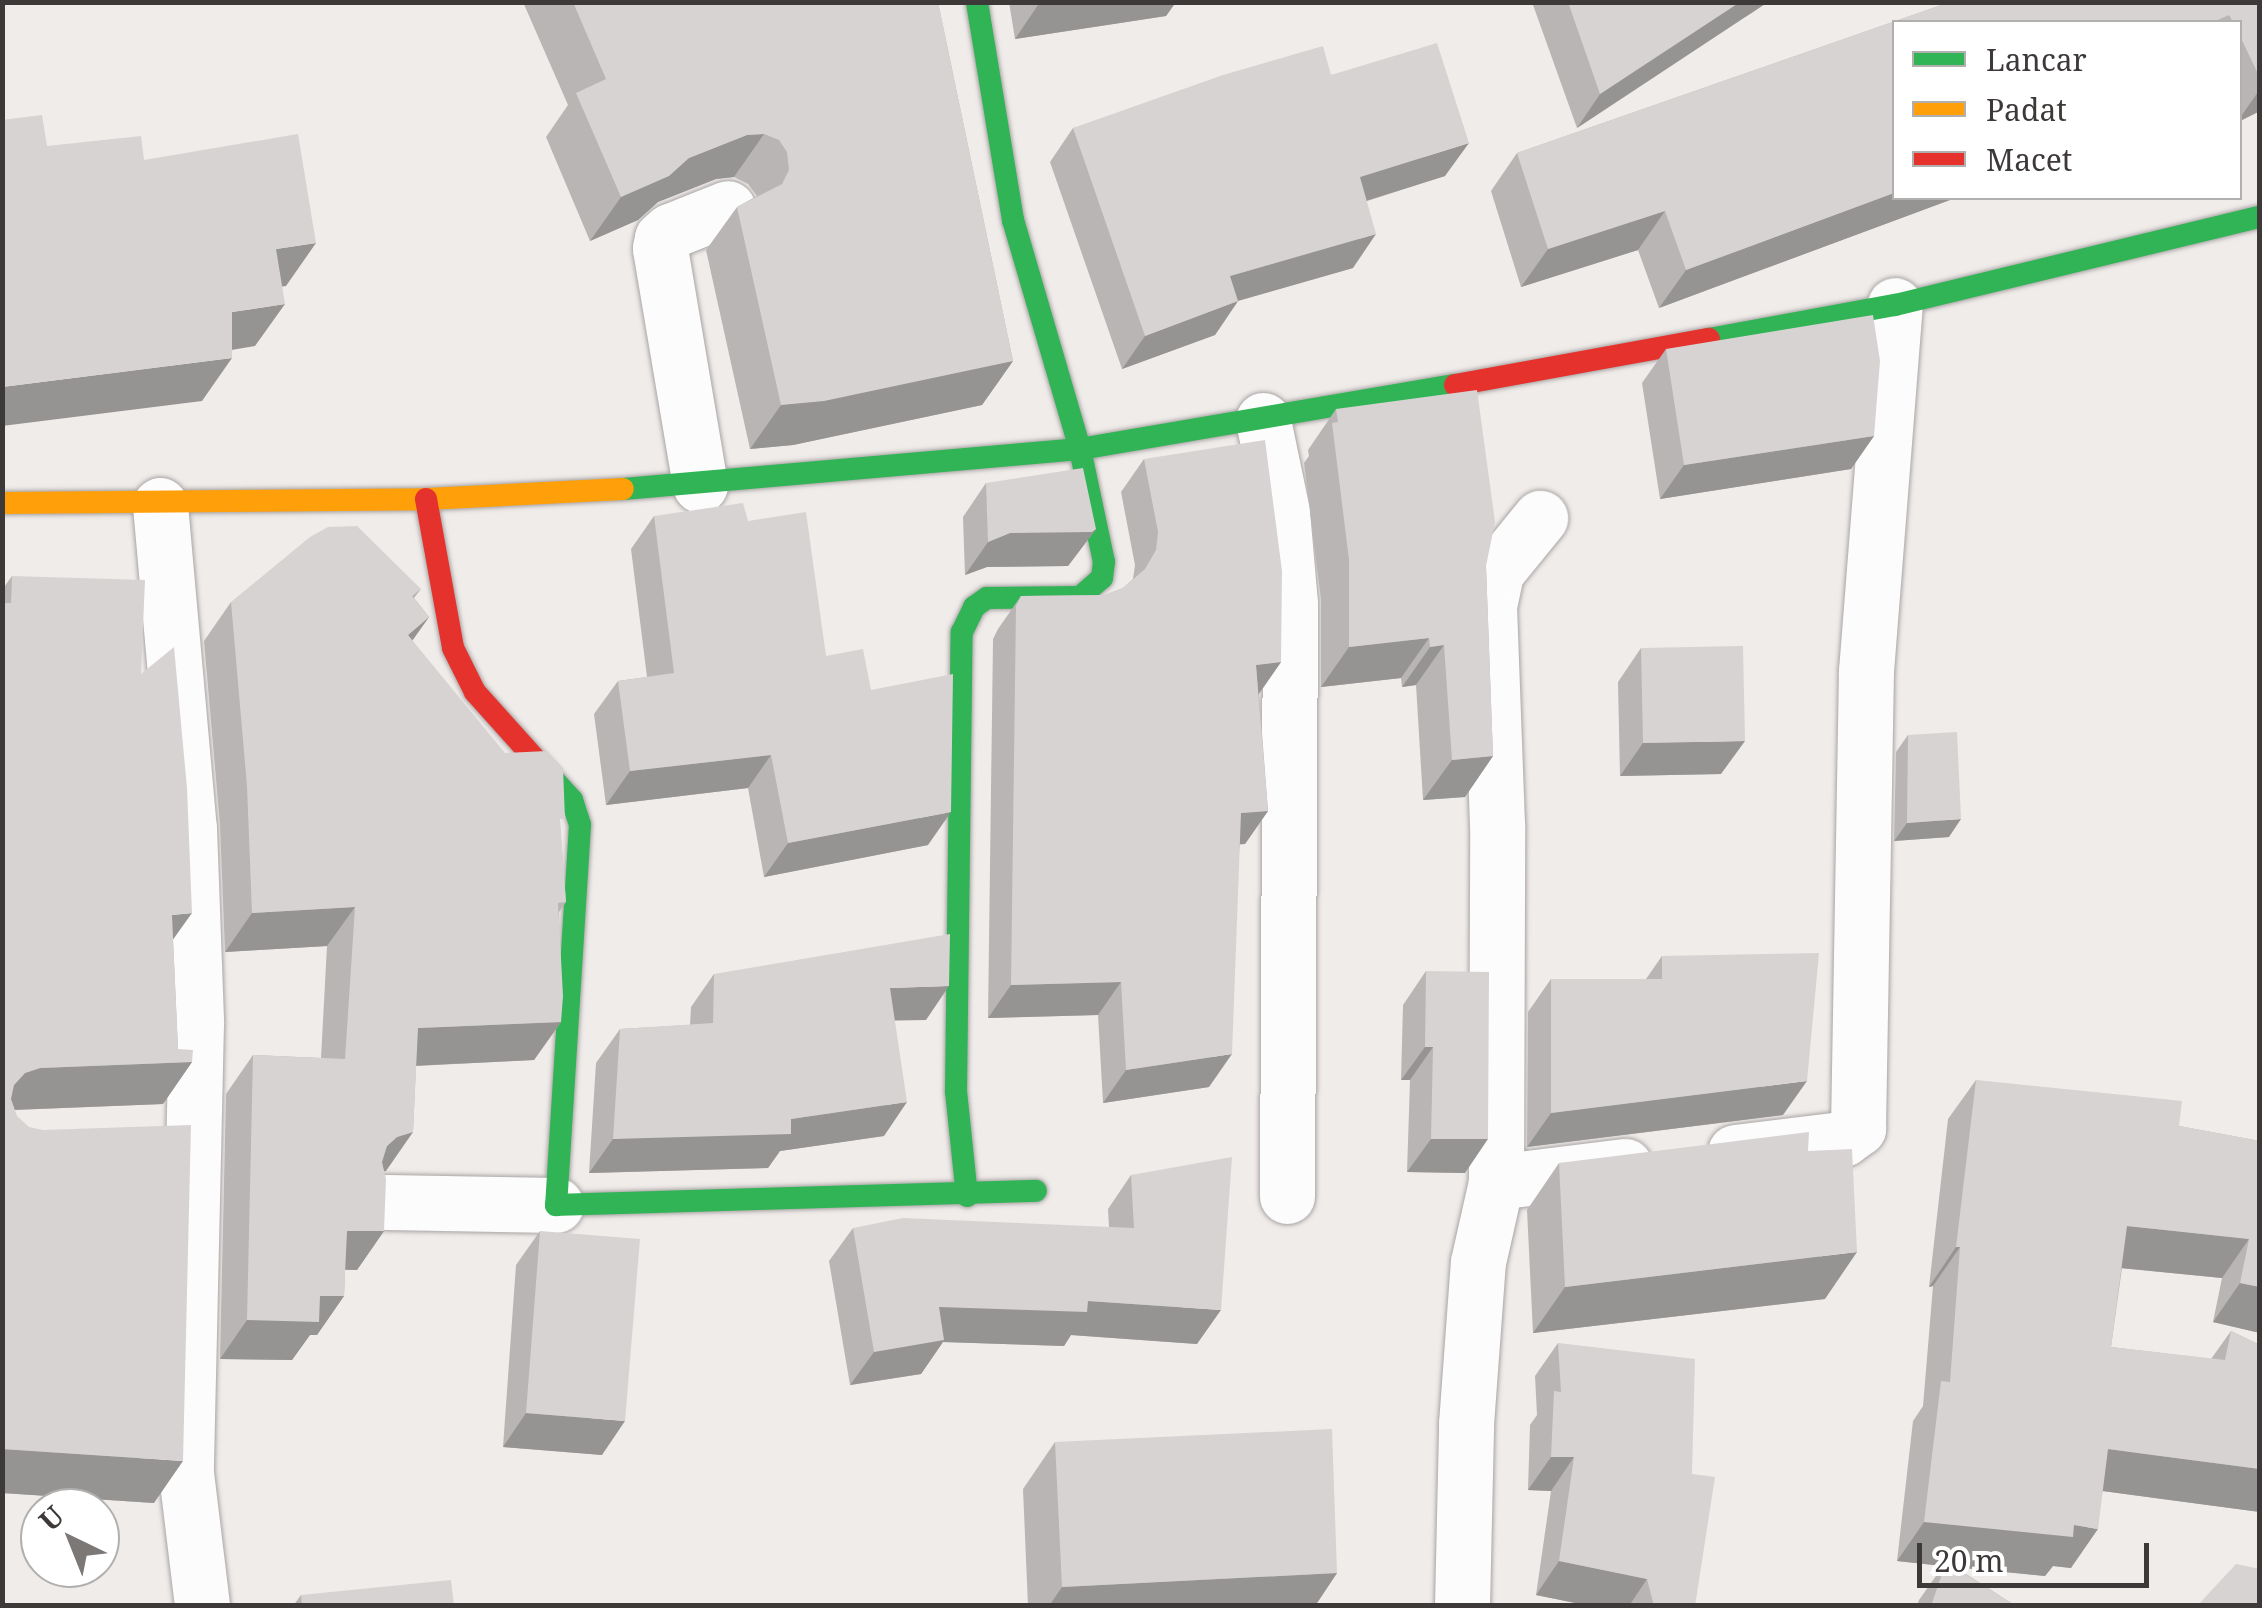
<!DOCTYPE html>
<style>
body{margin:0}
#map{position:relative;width:2262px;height:1608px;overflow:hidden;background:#f0ecea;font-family:"Noto Serif",serif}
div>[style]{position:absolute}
.roads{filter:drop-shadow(0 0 2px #a8a5a4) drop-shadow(0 0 2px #a8a5a4)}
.street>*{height:55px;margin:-27.5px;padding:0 27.5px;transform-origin:27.5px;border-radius:27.5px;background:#fdfcfc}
.fast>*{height:22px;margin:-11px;padding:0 11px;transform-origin:11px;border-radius:11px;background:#30b455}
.slow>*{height:22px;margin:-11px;padding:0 11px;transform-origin:11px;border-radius:11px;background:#ff9f0a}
.jam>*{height:22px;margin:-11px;padding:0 11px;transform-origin:11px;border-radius:11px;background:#e5322d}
.wall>*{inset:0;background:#b9b5b5}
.shaded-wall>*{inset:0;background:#969493}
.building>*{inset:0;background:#d7d3d2}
span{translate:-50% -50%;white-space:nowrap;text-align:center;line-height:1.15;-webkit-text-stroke:10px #fff;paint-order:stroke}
.frame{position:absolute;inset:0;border:5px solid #3d3938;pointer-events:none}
.legend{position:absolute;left:1892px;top:20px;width:350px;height:180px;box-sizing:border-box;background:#fff;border:2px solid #b1b0af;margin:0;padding:12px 18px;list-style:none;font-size:30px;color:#3d3938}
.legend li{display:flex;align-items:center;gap:20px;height:50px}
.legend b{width:50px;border:2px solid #b1b0af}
.north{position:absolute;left:20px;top:1488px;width:100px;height:100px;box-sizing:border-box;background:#fff;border:2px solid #b1b0af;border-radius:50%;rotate:317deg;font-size:28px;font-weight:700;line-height:40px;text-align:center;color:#3d3938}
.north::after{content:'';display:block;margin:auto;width:35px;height:45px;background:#7c7876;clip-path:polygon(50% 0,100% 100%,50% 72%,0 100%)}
.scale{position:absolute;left:1917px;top:1543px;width:232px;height:45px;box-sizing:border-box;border:5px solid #3d3938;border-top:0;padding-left:12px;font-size:30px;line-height:35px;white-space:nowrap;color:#3d3938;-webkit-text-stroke:8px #fff;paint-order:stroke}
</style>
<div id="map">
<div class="roads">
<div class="street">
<div style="left:1263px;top:420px;width:94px;rotate:78.3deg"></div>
<div style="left:1282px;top:512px;width:91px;rotate:85deg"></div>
<div style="left:1290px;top:603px;width:593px;rotate:90.29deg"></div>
<div style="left:700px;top:485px;width:240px;rotate:-99.6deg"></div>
<div style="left:660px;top:248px;width:10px;rotate:-79deg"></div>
<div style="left:662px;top:238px;width:11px;rotate:-41deg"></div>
<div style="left:670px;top:231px;width:62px;rotate:-21.6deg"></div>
<div style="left:160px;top:505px;width:324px;rotate:84.9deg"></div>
<div style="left:189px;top:828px;width:195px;rotate:87.9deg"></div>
<div style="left:196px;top:1023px;width:450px;rotate:91.3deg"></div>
<div style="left:186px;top:1473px;width:134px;rotate:83.1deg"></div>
<div style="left:1735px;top:1152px;width:109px;rotate:-6.9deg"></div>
<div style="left:1843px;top:1139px;width:19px;rotate:-36deg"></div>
<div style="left:1858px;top:1128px;width:457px;rotate:-89deg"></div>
<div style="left:1866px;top:671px;width:367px;rotate:-85.5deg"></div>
<div style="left:1496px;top:1182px;width:130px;rotate:-7.1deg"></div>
<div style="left:386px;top:1202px;width:170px;rotate:1deg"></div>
<div style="left:1462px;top:1606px;width:182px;rotate:-88.7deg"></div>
<div style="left:1466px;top:1424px;width:162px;rotate:-85.8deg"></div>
<div style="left:1478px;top:1262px;width:82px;rotate:-77.3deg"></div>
<div style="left:1496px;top:1182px;width:358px;rotate:-89.8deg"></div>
<div style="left:1497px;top:824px;width:218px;rotate:-92.1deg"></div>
<div style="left:1489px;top:606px;width:35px;rotate:-78deg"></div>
<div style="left:1496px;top:572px;width:70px;rotate:-50.8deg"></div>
</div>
<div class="fast">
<div style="left:1709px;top:339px;width:189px;rotate:-10.4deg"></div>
<div style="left:1895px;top:305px;width:375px;rotate:-13.6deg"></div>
<div style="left:623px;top:489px;width:459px;rotate:-5deg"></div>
<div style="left:1080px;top:449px;width:380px;rotate:-9.7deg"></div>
<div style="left:544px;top:769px;width:42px;rotate:47.9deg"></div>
<div style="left:572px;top:800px;width:26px;rotate:72deg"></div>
<div style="left:580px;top:825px;width:381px;rotate:93.6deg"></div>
<div style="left:556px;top:1205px;width:480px;rotate:-1.7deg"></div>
<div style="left:967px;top:1196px;width:106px;rotate:-96deg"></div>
<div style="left:956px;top:1091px;width:459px;rotate:-89.3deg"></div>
<div style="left:962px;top:632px;width:28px;rotate:-64deg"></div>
<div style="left:974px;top:607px;width:16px;rotate:-35deg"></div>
<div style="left:987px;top:598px;width:93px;rotate:-0.6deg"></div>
<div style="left:1080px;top:597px;width:29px;rotate:-41deg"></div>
<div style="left:1102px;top:578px;width:16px;rotate:-83deg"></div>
<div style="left:1104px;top:562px;width:116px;rotate:-102deg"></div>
<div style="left:1080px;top:449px;width:239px;rotate:-106.3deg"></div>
<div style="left:1013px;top:220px;width:221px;rotate:-99.4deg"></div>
</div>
<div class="slow">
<div style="left:2px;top:503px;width:424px;rotate:-0.5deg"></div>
<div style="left:426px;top:499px;width:197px;rotate:-2.9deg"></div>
</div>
<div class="jam">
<div style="left:1455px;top:385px;width:258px;rotate:-10.3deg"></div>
<div style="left:426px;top:499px;width:151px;rotate:79.7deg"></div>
<div style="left:453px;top:648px;width:49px;rotate:63.4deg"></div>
<div style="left:475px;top:692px;width:103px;rotate:48.1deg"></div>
</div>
</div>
<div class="wall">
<div style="clip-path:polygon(523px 2px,938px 2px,1013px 361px,982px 405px,793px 445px,750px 449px,706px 250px,737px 207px,757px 196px,748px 184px,734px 177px,716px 179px,658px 202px,638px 220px,590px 241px,546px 137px,568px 105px)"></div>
<div style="clip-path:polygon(1009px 2px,1176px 2px,1166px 16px,1015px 39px)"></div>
<div style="clip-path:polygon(1532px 2px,1768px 2px,1577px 128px)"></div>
<div style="clip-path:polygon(1950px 2px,2260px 2px,2260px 111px,2240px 121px,2240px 22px,1894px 22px,1894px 198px,1952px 198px,1950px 200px,1659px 308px,1638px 250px,1521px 287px,1491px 191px,1517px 153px)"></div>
<div style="clip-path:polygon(1331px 75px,1445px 176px,1367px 201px,1353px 268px,1238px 301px,1215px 335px,1122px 369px,1050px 162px,1073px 128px)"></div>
<div style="clip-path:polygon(1666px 349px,1874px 436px,1851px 469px,1660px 499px,1642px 383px)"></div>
<div style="clip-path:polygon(1336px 409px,1486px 566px,1493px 756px,1465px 797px,1423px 800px,1416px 685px,1402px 687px,1401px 678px,1321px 687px,1321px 600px,1304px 463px,1309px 456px,1308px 450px)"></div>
<div style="clip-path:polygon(1144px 459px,1281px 662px,1259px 694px,1268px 811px,1245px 844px,1240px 844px,1209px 1087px,1103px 1103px,1098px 1015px,988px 1018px,993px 639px,998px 629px,1021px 596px,1105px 595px,1123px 588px,1133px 579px,1135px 565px,1121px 492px)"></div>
<div style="clip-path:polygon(986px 483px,1096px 529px,1068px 566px,987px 567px,965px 575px,963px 517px)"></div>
<div style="clip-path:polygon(654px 516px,748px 521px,826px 656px,871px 690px,928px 845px,764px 877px,748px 788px,606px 805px,594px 714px,618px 681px,647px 677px,631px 549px)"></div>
<div style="clip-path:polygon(12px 576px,141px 674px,173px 940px,178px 1049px,192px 1062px,163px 1104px,14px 1110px,154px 1503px,2px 1493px,2px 590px)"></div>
<div style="clip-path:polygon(421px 589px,414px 598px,429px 617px,412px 641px,560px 826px,566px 902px,559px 912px,561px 1022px,534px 1060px,416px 1066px,413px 1132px,384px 1171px,384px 1231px,357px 1270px,345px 1270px,344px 1296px,317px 1335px,310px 1335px,292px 1360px,220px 1359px,226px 1094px,253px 1055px,321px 1058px,327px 946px,225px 952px,220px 825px,204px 641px,231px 602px)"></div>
<div style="clip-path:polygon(1641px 648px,1721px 774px,1620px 776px,1618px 682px)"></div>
<div style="clip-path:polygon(1908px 735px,1949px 837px,1894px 841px,1896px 752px)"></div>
<div style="clip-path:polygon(1662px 956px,1783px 1115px,1527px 1147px,1528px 1012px,1551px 979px,1646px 979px)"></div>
<div style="clip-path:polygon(1426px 971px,1465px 1173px,1407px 1172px,1410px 1080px,1401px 1080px,1403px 1005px)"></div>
<div style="clip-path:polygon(714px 974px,926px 1020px,895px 1020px,884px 1136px,780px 1151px,768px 1168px,589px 1173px,596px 1063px,620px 1029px,690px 1025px,691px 1007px)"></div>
<div style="clip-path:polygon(1976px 1080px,2179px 1126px,2260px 1141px,2260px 1333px,2213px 1322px,2222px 1278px,2122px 1268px,2111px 1347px,2211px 1359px,2231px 1331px,2260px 1345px,2260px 1512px,2103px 1491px,2071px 1568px,2053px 1566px,2045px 1576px,1955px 1567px,2016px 1606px,1917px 1606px,1919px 1600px,1943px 1566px,1897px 1561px,1913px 1421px,1923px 1406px,1933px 1286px,1929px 1287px,1948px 1119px)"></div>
<div style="clip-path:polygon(1808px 1151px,1825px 1299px,1533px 1333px,1527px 1210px,1559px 1163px)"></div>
<div style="clip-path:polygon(1131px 1175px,1197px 1344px,1071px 1335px,1064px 1346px,943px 1342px,921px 1374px,850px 1385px,829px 1261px,853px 1228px,1109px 1227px,1108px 1209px)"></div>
<div style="clip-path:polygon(540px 1231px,602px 1455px,503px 1447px,516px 1265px)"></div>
<div style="clip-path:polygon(1558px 1343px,1692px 1474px,1695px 1606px,1590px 1606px,1536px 1595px,1551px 1491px,1528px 1490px,1530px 1425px,1537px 1415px,1535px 1376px)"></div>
<div style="clip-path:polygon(1055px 1442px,1337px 1573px,1315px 1606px,1028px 1606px,1023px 1489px)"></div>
<div style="clip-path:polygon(301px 1595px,454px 1606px,293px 1606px)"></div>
</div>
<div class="shaded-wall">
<div style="clip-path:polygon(1058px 2px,1176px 2px,1166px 16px,1015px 39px,1038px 5px)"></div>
<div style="clip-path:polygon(1740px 2px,1768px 2px,1577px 128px,1600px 94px)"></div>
<div style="clip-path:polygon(2260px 89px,2260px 111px,2240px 121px,2240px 118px)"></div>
<div style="clip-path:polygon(764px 134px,734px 177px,716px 179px,658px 202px,638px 220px,590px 241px,621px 197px,689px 158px,747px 135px)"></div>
<div style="clip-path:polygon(1469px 143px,1445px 176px,1337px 210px,1360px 177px)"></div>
<div style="clip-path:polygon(1894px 193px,1894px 198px,1952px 198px,1950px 200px,1659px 308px,1686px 270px)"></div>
<div style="clip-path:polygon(1665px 211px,1638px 250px,1521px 287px,1548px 249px)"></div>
<div style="clip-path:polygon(1376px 234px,1353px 268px,1206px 310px,1230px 276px)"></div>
<div style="clip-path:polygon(316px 243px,286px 286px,246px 292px,276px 249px)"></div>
<div style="clip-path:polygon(1238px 301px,1215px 335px,1122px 369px,1145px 336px)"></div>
<div style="clip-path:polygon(285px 304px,255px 346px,202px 355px,232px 312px)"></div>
<div style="clip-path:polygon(232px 358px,202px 401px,2px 426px,2px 387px)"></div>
<div style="clip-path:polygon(1013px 361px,982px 405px,793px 445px,750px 449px,781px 405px)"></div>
<div style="clip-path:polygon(1874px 436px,1851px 469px,1660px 499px,1684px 465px)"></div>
<div style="clip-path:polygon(1096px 529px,1068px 566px,987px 567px,965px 575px,988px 542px,1010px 533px)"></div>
<div style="clip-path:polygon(429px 617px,402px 655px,408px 635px)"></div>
<div style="clip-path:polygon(1429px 638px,1401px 678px,1321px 687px,1349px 647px)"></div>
<div style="clip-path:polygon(1444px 645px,1416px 685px,1402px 687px,1430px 647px)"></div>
<div style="clip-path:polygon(1281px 662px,1258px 695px,1256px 665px)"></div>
<div style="clip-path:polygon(1745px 741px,1721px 774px,1620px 776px,1643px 743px)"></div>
<div style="clip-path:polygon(771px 755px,748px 788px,606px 805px,630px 771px)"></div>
<div style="clip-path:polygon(1493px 756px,1465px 797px,1423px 800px,1452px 760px)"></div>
<div style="clip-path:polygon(1268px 811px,1245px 844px,1218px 846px,1241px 813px)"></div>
<div style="clip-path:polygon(951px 812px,928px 845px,764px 877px,788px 843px)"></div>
<div style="clip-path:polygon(1961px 819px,1949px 837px,1894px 841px,1907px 823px)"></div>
<div style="clip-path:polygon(355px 907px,327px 946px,225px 952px,252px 913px)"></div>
<div style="clip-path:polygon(192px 913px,162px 955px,172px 915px)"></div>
<div style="clip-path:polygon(1121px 982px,1098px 1015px,988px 1018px,1011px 985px)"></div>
<div style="clip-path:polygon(949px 986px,926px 1020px,867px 1021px,890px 988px)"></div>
<div style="clip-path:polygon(561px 1022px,534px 1060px,391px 1067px,418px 1028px)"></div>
<div style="clip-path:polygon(1425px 1047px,1433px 1047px,1410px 1080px,1401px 1080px)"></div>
<div style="clip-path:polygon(1232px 1054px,1209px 1087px,1103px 1103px,1126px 1070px)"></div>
<div style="clip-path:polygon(192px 1062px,163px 1104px,11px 1110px,2px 1113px,14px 1085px,25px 1073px,40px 1068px)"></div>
<div style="clip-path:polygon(1807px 1081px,1783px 1115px,1527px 1147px,1551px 1113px)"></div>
<div style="clip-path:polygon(907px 1102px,884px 1136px,780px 1151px,768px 1168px,589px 1173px,613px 1139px,791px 1119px)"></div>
<div style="clip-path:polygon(413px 1132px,386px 1171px,370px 1175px,387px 1146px,397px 1137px)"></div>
<div style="clip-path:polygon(1431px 1139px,1488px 1139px,1465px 1173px,1407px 1172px)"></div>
<div style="clip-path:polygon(2127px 1226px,2249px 1239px,2222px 1278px,2099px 1266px)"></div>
<div style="clip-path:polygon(347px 1231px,384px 1231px,357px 1270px,320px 1269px)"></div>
<div style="clip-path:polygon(1956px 1247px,1960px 1247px,1933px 1286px,1929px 1287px)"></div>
<div style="clip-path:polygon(1857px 1252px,1825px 1299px,1533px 1333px,1565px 1287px)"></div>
<div style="clip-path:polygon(2240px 1283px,2260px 1287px,2260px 1333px,2213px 1322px)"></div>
<div style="clip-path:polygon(320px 1296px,344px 1296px,317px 1335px,310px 1335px,292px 1360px,220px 1359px,247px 1320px)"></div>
<div style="clip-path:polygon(1088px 1301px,1221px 1310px,1197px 1344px,1071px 1335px,1064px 1346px,943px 1342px,921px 1374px,850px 1385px,874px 1352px,939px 1307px)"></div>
<div style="clip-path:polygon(526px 1413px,625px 1421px,602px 1455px,503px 1447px)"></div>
<div style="clip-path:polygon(2px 1449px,183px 1461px,154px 1503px,2px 1493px)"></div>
<div style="clip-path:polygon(2108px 1449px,2260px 1469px,2260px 1512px,2080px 1488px)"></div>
<div style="clip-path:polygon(1551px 1457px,1574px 1457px,1551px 1491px,1528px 1490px)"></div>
<div style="clip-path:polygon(1924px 1522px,2074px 1525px,2098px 1529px,2071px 1568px,2053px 1566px,2045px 1576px,1944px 1566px,1946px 1562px,1943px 1566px,1897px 1561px)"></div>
<div style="clip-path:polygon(1559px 1561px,1647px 1579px,1629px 1606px,1590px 1606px,1536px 1595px)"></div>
<div style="clip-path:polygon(1337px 1573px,1315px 1606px,1049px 1606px,1062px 1587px)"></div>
</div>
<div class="building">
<div style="clip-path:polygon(573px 2px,938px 2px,1013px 361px,824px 401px,781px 405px,737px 207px,782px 184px,789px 170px,787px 152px,779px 140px,764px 134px,747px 135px,689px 158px,669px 176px,621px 197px,576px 93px,606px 79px)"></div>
<div style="clip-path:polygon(1568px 2px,1740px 2px,1600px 94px)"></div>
<div style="clip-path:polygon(1950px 2px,2260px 2px,2260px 78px,2240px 36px,2240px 22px,2233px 22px,2229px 15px,2213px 22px,1894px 22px,1894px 193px,1686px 270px,1665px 211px,1548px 249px,1517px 153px)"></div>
<div style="clip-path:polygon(1437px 43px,1469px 143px,1360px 177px,1376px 234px,1230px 276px,1238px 301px,1145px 336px,1073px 128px,1223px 75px,1323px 46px,1331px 75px)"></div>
<div style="clip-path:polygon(42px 115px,47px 146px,141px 136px,144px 160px,298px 134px,316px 243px,276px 249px,285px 304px,232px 312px,232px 358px,2px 387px,2px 120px)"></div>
<div style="clip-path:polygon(1873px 315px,1880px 361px,1874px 436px,1684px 465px,1666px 349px)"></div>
<div style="clip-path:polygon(1477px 390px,1495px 522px,1486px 566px,1493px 756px,1452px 760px,1444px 645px,1430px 647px,1429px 638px,1349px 647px,1349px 560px,1332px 423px,1338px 422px,1336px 409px)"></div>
<div style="clip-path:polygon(1265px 440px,1282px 571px,1281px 662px,1256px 665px,1268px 811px,1241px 813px,1232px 1054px,1126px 1070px,1121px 982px,1011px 985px,1016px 606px,1021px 596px,1105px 595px,1123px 588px,1145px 569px,1156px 550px,1158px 532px,1144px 459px)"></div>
<div style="clip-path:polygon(1083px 468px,1096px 529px,1092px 532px,1010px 533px,988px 542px,986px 483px)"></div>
<div style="clip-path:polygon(743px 503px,748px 521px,806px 512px,826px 656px,863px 649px,871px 690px,953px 674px,951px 812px,788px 843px,771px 755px,630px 771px,618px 681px,674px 673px,654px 516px)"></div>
<div style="clip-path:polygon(357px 526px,421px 589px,412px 596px,429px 617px,408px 635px,505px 753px,547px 751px,563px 768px,565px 819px,560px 819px,566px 902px,558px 903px,563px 996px,561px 1022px,418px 1028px,413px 1132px,397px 1137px,387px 1146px,382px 1162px,386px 1179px,384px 1231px,347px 1231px,344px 1296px,320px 1296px,319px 1322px,247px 1320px,253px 1055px,345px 1059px,355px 907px,252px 913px,247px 786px,231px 602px,310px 537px,328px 527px)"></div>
<div style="clip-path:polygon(12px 576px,145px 580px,141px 674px,174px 647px,187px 788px,192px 913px,172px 915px,178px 1049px,193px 1050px,192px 1062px,40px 1068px,25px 1073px,14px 1085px,11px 1099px,17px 1116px,29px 1127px,43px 1130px,191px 1125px,183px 1461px,2px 1449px,2px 603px,11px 603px)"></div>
<div style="clip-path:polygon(1743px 646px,1745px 741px,1643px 743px,1641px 648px)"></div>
<div style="clip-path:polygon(1957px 732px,1961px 819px,1907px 823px,1908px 735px)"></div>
<div style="clip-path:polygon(950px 934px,949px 986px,890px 988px,907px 1102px,791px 1119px,791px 1134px,613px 1139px,620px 1029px,713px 1023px,714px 974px)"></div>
<div style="clip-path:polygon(1819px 953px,1807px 1081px,1551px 1113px,1551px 979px,1662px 979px,1662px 956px)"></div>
<div style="clip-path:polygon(1426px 971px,1489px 972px,1488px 1139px,1431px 1139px,1433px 1047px,1425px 1047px)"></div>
<div style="clip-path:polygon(1976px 1080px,2182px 1101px,2179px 1126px,2260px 1141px,2260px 1287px,2240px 1283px,2249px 1239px,2127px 1226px,2111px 1347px,2225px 1360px,2231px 1331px,2260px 1345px,2260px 1469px,2108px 1449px,2098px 1529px,2074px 1525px,2073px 1537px,1924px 1522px,1941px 1381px,1950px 1382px,1960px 1247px,1956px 1247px)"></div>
<div style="clip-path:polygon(1809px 1132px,1808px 1151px,1852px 1149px,1857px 1252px,1565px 1287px,1559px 1163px)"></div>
<div style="clip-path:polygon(1232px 1157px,1221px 1310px,1088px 1301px,1087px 1312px,939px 1307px,944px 1340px,874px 1352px,853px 1228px,903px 1218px,1134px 1228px,1131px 1175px)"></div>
<div style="clip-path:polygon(540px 1231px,640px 1239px,625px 1421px,526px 1413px)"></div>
<div style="clip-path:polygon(1558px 1343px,1695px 1359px,1692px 1474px,1715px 1477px,1695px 1606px,1654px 1606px,1647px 1579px,1559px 1561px,1574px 1457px,1551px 1457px,1554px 1391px,1561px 1392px)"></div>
<div style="clip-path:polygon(1332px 1429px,1337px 1573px,1062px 1587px,1055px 1442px)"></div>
<div style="clip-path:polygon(1946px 1562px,2016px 1606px,1931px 1606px)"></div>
<div style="clip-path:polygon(2236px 1564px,2260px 1569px,2260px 1606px,2197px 1606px)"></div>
<div style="clip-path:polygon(451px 1580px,454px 1606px,302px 1606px,301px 1595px)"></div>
</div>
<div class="frame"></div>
<ul class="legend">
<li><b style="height:12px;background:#30b455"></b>Lancar</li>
<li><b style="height:12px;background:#ff9f0a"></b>Padat</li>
<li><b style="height:12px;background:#e5322d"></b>Macet</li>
</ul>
<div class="north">U</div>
<div class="scale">20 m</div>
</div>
